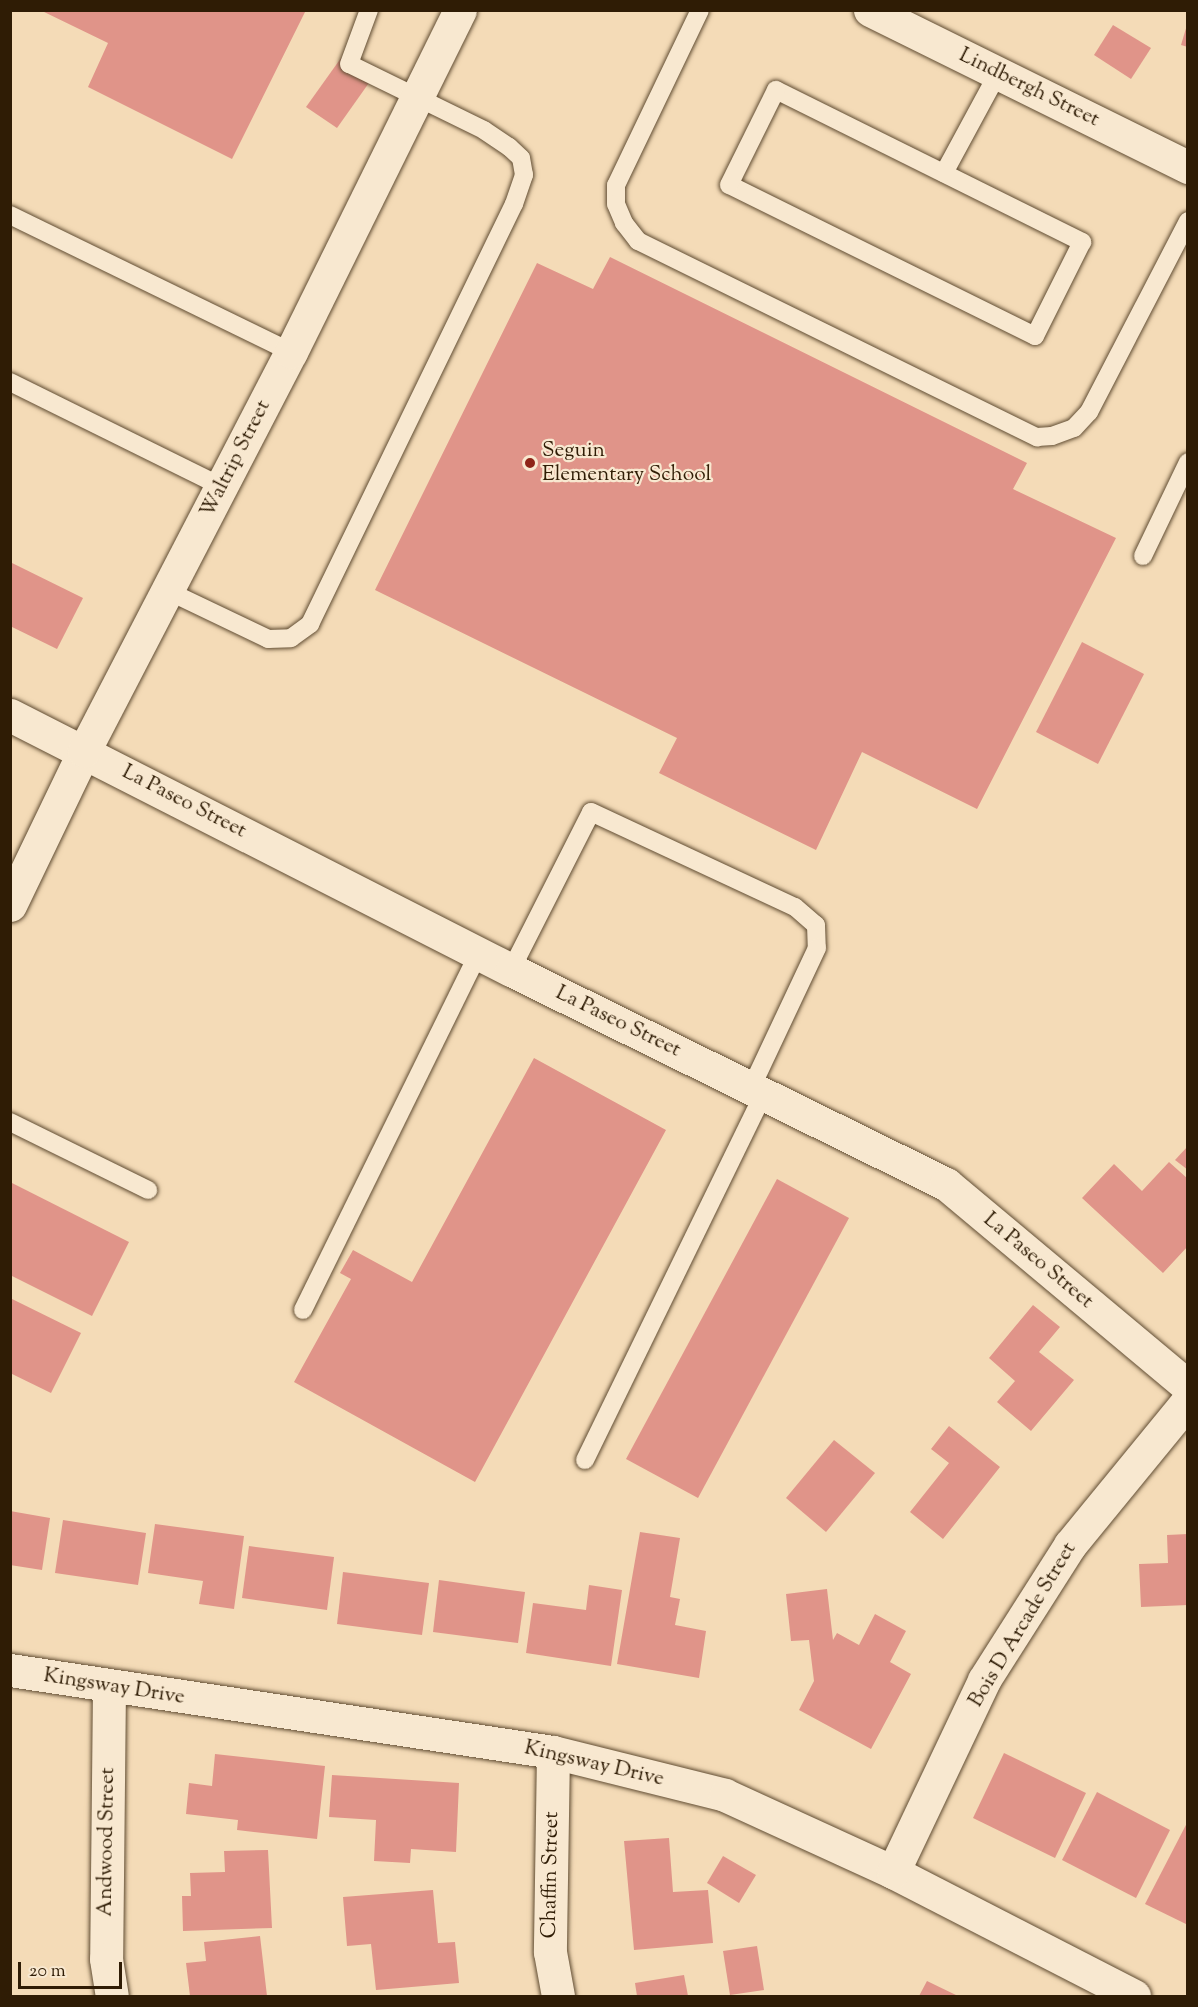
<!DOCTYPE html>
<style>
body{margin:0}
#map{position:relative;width:1198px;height:2007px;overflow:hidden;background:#f4dbb7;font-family:"Sorts Mill Goudy",serif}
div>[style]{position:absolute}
.building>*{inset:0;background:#e09489}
.roads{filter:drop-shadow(0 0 2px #604c32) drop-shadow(0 0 2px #604c32)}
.service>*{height:18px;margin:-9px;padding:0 9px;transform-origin:9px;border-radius:9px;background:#f8e8d0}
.minor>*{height:33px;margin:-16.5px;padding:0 16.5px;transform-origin:16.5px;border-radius:16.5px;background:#f8e8d0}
.tertiary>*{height:33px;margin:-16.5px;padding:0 16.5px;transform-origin:16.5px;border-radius:16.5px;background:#f8e8d0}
.dots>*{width:16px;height:16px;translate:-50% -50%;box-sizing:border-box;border:3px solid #f8e8d0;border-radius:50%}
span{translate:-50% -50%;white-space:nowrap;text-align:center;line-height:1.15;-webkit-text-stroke:4.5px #f8e8d0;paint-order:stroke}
.street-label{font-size:21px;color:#2f1c05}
.poi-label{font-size:21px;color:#2f1c05}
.left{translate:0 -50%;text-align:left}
.frame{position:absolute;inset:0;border:12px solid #2f1c05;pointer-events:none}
.scale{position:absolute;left:18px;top:1962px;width:104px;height:27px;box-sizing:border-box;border:3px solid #2f1c05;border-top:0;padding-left:8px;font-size:18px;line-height:21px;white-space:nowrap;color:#2f1c05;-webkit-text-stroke:4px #f8e8d0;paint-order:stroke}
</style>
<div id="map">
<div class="building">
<div style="clip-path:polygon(40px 10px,306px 10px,232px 159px,88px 87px,108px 43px)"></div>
<div style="clip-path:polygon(1113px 25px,1151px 48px,1131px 79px,1094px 55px)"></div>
<div style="clip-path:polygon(1187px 25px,1188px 25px,1188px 47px,1181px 45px)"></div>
<div style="clip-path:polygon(341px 58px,371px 80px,337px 128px,306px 107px)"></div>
<div style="clip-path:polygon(610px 257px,1027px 463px,1013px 489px,1116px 538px,977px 809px,862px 752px,816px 850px,659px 773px,677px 738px,375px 590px,537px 263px,593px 289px)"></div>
<div style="clip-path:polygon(10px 562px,83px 598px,57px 649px,10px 626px)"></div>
<div style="clip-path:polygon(1082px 642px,1144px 674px,1098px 764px,1036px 732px)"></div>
<div style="clip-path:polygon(534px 1058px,666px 1130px,475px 1482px,294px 1382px,351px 1279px,340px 1273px,353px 1250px,412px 1282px)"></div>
<div style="clip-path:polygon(1188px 1146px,1188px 1170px,1175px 1160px)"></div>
<div style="clip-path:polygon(1169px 1162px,1188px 1179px,1188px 1246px,1163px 1273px,1082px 1198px,1114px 1164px,1142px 1191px)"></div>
<div style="clip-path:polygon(777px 1179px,849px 1218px,698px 1498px,626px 1459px)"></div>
<div style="clip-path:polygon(10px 1182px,129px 1242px,92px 1316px,10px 1275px)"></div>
<div style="clip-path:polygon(10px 1298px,81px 1333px,51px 1393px,10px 1373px)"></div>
<div style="clip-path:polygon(1033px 1305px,1060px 1327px,1039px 1352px,1074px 1380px,1031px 1431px,997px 1402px,1015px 1381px,989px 1358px)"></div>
<div style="clip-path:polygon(949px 1426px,1000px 1467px,943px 1539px,910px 1512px,949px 1463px,931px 1449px)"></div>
<div style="clip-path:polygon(834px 1440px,875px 1473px,826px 1532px,786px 1498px)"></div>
<div style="clip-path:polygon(10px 1511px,50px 1518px,42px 1570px,10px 1565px)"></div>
<div style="clip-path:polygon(63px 1520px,146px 1533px,138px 1585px,55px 1573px)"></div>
<div style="clip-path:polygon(155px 1524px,244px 1536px,234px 1609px,199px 1604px,203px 1581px,148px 1573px)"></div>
<div style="clip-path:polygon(640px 1532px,680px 1538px,670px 1597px,680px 1599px,675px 1625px,706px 1631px,699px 1678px,617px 1664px)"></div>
<div style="clip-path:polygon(1188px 1534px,1188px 1605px,1141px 1607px,1139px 1564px,1168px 1563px,1167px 1535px)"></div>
<div style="clip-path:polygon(249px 1546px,334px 1557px,327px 1610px,242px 1598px)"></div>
<div style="clip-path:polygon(343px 1572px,429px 1583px,422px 1635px,337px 1624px)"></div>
<div style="clip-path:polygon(439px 1580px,525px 1592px,518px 1643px,433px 1632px)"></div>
<div style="clip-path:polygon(589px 1585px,622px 1590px,611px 1666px,526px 1653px,533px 1603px,586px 1610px)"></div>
<div style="clip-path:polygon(827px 1589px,833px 1640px,837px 1633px,859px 1645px,875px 1614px,906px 1631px,890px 1662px,911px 1674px,871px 1749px,799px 1710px,814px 1681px,809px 1640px,791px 1641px,786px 1594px)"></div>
<div style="clip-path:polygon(1004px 1753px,1086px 1793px,1055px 1858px,973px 1818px)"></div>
<div style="clip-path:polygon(215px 1754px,325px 1766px,317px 1839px,237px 1830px,238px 1820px,186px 1814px,189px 1783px,212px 1786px)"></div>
<div style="clip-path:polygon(332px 1775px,459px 1783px,456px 1852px,411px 1849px,410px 1863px,374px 1861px,376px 1820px,329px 1817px)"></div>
<div style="clip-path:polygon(1097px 1792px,1170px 1830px,1136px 1898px,1062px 1860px)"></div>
<div style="clip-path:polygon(1188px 1821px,1188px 1925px,1145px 1904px)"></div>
<div style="clip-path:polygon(669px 1838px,673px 1892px,708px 1890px,713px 1943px,634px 1950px,624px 1841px)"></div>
<div style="clip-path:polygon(268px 1850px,272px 1928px,183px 1931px,182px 1896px,191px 1896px,190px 1873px,225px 1872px,224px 1851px)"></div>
<div style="clip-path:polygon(723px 1856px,756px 1875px,739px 1903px,707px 1883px)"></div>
<div style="clip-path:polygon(433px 1890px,438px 1943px,455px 1942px,459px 1983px,376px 1990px,371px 1944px,347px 1946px,343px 1897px)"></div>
<div style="clip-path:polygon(260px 1936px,267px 1996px,190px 1996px,186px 1963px,206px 1961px,204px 1942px)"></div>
<div style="clip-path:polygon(757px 1946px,764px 1990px,730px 1995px,723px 1951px)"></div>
<div style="clip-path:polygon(684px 1975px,688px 1996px,637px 1996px,635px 1983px)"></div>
<div style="clip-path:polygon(927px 1981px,958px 1996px,919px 1996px)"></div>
</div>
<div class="roads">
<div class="service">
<div style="left:700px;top:10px;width:194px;rotate:115.6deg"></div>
<div style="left:616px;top:185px;width:19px;rotate:90deg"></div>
<div style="left:616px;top:204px;width:21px;rotate:67deg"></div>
<div style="left:624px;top:223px;width:23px;rotate:52deg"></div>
<div style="left:638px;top:241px;width:445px;rotate:26.2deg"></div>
<div style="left:1037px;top:437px;width:15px;rotate:-4deg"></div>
<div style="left:1052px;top:436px;width:23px;rotate:-20deg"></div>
<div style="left:1074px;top:428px;width:22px;rotate:-47deg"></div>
<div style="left:1089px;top:412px;width:215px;rotate:-62.6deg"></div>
<div style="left:776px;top:90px;width:342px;rotate:26.4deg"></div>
<div style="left:1082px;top:242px;width:105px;rotate:116.6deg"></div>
<div style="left:1035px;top:336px;width:341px;rotate:-153.7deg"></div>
<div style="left:729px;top:185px;width:106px;rotate:-63.7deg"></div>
<div style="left:944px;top:173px;width:114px;rotate:-61.6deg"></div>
<div style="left:10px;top:215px;width:313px;rotate:26deg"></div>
<div style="left:10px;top:382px;width:237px;rotate:26.3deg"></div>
<div style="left:1143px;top:556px;width:104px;rotate:-64.4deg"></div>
<div style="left:168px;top:591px;width:111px;rotate:25.6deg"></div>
<div style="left:268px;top:639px;width:23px;rotate:-2deg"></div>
<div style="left:291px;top:638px;width:24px;rotate:-36deg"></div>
<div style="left:310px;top:624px;width:467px;rotate:-64.1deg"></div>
<div style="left:514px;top:204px;width:31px;rotate:-71deg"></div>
<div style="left:524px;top:175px;width:17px;rotate:-100deg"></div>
<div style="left:521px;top:158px;width:16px;rotate:-137deg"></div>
<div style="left:509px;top:147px;width:30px;rotate:-146deg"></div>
<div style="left:484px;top:130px;width:150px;rotate:-153.9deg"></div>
<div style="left:349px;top:64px;width:58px;rotate:-69.7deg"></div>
<div style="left:511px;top:970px;width:177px;rotate:-63.1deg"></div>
<div style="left:591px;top:812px;width:225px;rotate:25deg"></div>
<div style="left:795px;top:907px;width:28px;rotate:41deg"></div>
<div style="left:816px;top:925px;width:23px;rotate:88deg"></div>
<div style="left:817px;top:948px;width:155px;rotate:115.2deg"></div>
<div style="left:10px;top:1122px;width:154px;rotate:26.2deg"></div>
<div style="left:303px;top:1310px;width:398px;rotate:-63.8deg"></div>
<div style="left:585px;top:1460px;width:406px;rotate:-64deg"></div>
</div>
<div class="minor">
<div style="left:870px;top:10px;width:355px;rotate:26.3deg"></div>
<div style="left:10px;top:715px;width:562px;rotate:26.98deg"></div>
<div style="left:511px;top:970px;width:485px;rotate:26.2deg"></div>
<div style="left:946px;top:1184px;width:315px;rotate:39.9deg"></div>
<div style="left:10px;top:1670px;width:549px;rotate:8.59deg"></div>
<div style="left:553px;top:1752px;width:177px;rotate:14deg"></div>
<div style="left:725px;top:1795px;width:185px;rotate:24.6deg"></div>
<div style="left:893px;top:1872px;width:271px;rotate:27.2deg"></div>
<div style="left:109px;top:1687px;width:272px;rotate:90.6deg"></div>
<div style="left:106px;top:1959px;width:37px;rotate:81deg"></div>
<div style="left:553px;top:1752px;width:200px;rotate:90.9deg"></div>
<div style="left:550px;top:1952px;width:45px;rotate:79.7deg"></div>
<div style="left:893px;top:1872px;width:212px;rotate:-64.6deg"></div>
<div style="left:984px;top:1680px;width:160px;rotate:-57.5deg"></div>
<div style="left:1070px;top:1545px;width:186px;rotate:-50.7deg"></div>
</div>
<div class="tertiary">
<div style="left:10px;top:905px;width:171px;rotate:-64.3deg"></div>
<div style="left:84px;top:751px;width:449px;rotate:-62.6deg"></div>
<div style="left:291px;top:352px;width:381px;rotate:-63.7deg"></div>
</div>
</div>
<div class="dots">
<div style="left:530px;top:463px;background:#8f2418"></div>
</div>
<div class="street-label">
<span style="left:1029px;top:88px;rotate:26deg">Lindbergh Street</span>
<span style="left:236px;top:459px;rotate:-63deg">Waltrip Street</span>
<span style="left:184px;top:802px;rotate:27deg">La Paseo Street</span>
<span style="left:618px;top:1022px;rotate:26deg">La Paseo Street</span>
<span style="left:1038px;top:1261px;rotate:40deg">La Paseo Street</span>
<span style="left:1023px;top:1625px;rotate:-59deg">Bois D Arcade Street</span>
<span style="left:114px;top:1687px;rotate:9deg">Kingsway Drive</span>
<span style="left:594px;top:1764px;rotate:13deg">Kingsway Drive</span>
<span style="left:107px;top:1842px;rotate:-89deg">Andwood Street</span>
<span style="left:551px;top:1875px;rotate:-89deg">Chaffin Street</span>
</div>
<div class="poi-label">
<span class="left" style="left:542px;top:463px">Seguin<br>Elementary School</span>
</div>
<div class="frame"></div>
<div class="scale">20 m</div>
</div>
